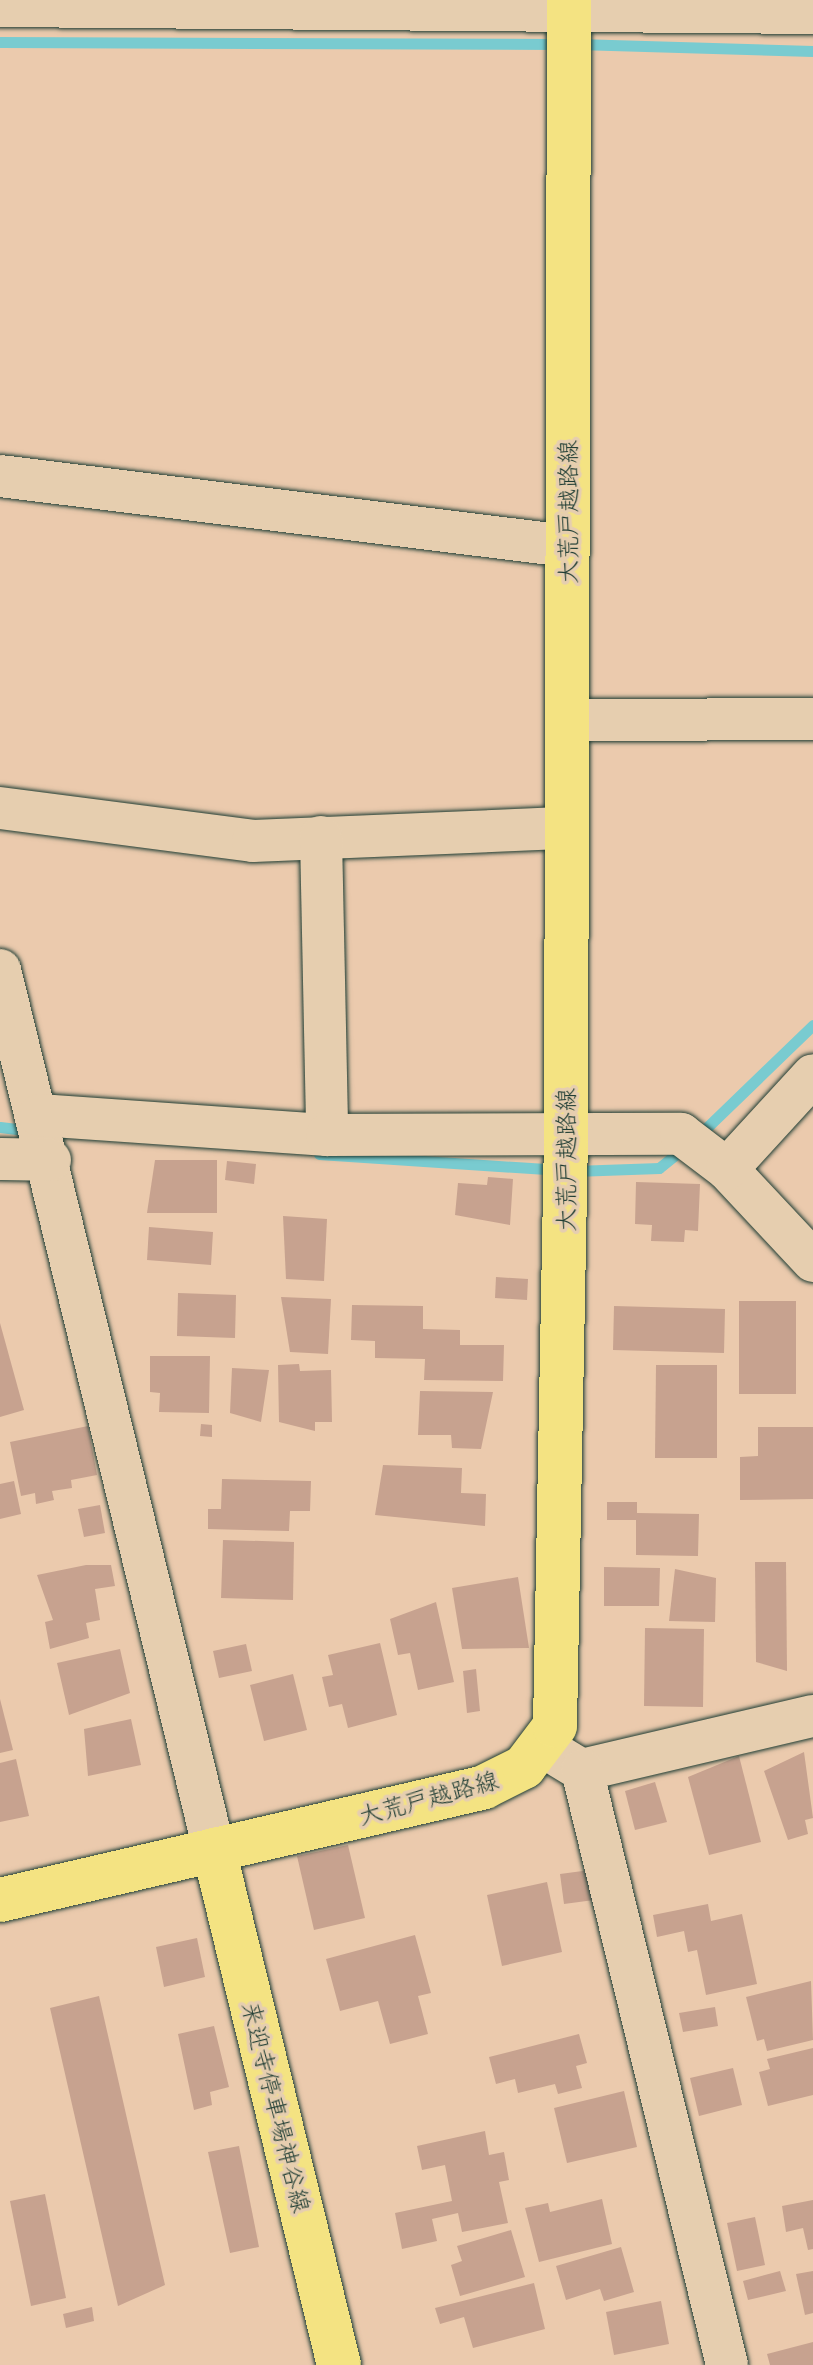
<!DOCTYPE html>
<meta charset="utf-8">
<style>
body{margin:0}
#map{position:relative;width:813px;height:2365px;overflow:hidden;background:#ebcaad;font-family:Mali,"Klee One",sans-serif}
div>[style]{position:absolute}
.stream>*{height:11px;margin:-5.5px;padding:0 5.5px;transform-origin:5.5px;border-radius:5.5px;background:#79cbd0}
.building>*{inset:0;background:#c7a28f}
.roads{filter:drop-shadow(0 0 2px #1f3d34) drop-shadow(0 0 2px #1f3d34)}
.minor>*{height:42px;margin:-21px;padding:0 21px;transform-origin:21px;border-radius:21px;background:#e6ceaf}
.major>*{height:44px;margin:-22px;padding:0 22px;transform-origin:22px;border-radius:22px;background:#f4e382}
span{translate:-50% -50%;white-space:nowrap;text-align:center;line-height:1.15;-webkit-text-stroke:7px #e6ceaf;paint-order:stroke}
.street-label{font-size:24px;color:#1f3d34}
</style>
<div id="map">
<div class="stream">
<div style="left:0;top:42px;width:559px;rotate:0.2deg"></div>
<div style="left:577px;top:44px;width:236px;rotate:1.7deg"></div>
<div style="left:0;top:1127px;width:31px;rotate:7deg"></div>
<div style="left:698px;top:1136px;width:160px;rotate:-44deg"></div>
<div style="left:319px;top:1154px;width:239px;rotate:3.8deg"></div>
<div style="left:574px;top:1171px;width:85px;rotate:-2deg"></div>
<div style="left:659px;top:1168px;width:33px;rotate:-39deg"></div>
</div>
<div class="building">
<div style="clip-path:polygon(155px 1160px,217px 1160px,217px 1213px,147px 1213px)"></div>
<div style="clip-path:polygon(227px 1161px,256px 1164px,254px 1184px,225px 1180px)"></div>
<div style="clip-path:polygon(488px 1177px,513px 1179px,510px 1225px,455px 1215px,458px 1183px,487px 1185px)"></div>
<div style="clip-path:polygon(636px 1182px,700px 1184px,698px 1231px,685px 1230px,684px 1242px,651px 1241px,652px 1225px,635px 1224px)"></div>
<div style="clip-path:polygon(283px 1216px,327px 1219px,324px 1281px,286px 1279px)"></div>
<div style="clip-path:polygon(149px 1227px,213px 1232px,211px 1265px,147px 1260px)"></div>
<div style="clip-path:polygon(496px 1277px,528px 1279px,527px 1300px,495px 1298px)"></div>
<div style="clip-path:polygon(178px 1293px,236px 1295px,235px 1338px,177px 1336px)"></div>
<div style="clip-path:polygon(281px 1297px,331px 1299px,328px 1354px,290px 1352px)"></div>
<div style="clip-path:polygon(739px 1301px,796px 1301px,796px 1394px,739px 1394px)"></div>
<div style="clip-path:polygon(352px 1305px,423px 1306px,423px 1329px,460px 1330px,460px 1345px,504px 1345px,503px 1381px,424px 1380px,425px 1359px,375px 1358px,375px 1341px,351px 1340px)"></div>
<div style="clip-path:polygon(614px 1306px,725px 1309px,724px 1353px,613px 1350px)"></div>
<div style="clip-path:polygon(0 1323px,24px 1410px,0 1417px)"></div>
<div style="clip-path:polygon(150px 1356px,210px 1356px,209px 1413px,159px 1412px,160px 1393px,150px 1392px)"></div>
<div style="clip-path:polygon(299px 1364px,300px 1371px,331px 1370px,332px 1422px,315px 1422px,315px 1431px,279px 1422px,278px 1365px)"></div>
<div style="clip-path:polygon(656px 1365px,717px 1365px,717px 1458px,655px 1458px)"></div>
<div style="clip-path:polygon(232px 1368px,269px 1370px,261px 1422px,230px 1413px)"></div>
<div style="clip-path:polygon(420px 1391px,493px 1392px,481px 1449px,452px 1448px,451px 1435px,418px 1435px)"></div>
<div style="clip-path:polygon(201px 1424px,212px 1425px,212px 1437px,200px 1436px)"></div>
<div style="clip-path:polygon(88px 1426px,97px 1475px,71px 1480px,72px 1488px,52px 1491px,54px 1500px,36px 1504px,35px 1493px,21px 1496px,10px 1442px)"></div>
<div style="clip-path:polygon(758px 1427px,813px 1427px,813px 1499px,740px 1500px,740px 1457px,758px 1456px)"></div>
<div style="clip-path:polygon(383px 1465px,462px 1468px,461px 1493px,486px 1494px,485px 1526px,375px 1515px)"></div>
<div style="clip-path:polygon(222px 1479px,311px 1481px,310px 1511px,290px 1511px,289px 1531px,208px 1529px,208px 1509px,221px 1509px)"></div>
<div style="clip-path:polygon(14px 1481px,21px 1514px,0 1519px,0 1484px)"></div>
<div style="clip-path:polygon(607px 1502px,637px 1502px,637px 1513px,699px 1514px,698px 1556px,636px 1555px,636px 1520px,607px 1520px)"></div>
<div style="clip-path:polygon(100px 1505px,105px 1533px,84px 1537px,78px 1509px)"></div>
<div style="clip-path:polygon(223px 1540px,294px 1542px,293px 1600px,221px 1598px)"></div>
<div style="clip-path:polygon(755px 1562px,786px 1562px,787px 1671px,756px 1662px)"></div>
<div style="clip-path:polygon(86px 1565px,111px 1565px,115px 1586px,95px 1589px,100px 1620px,86px 1623px,89px 1638px,50px 1649px,45px 1622px,53px 1620px,37px 1575px)"></div>
<div style="clip-path:polygon(604px 1567px,660px 1568px,659px 1606px,604px 1606px)"></div>
<div style="clip-path:polygon(675px 1569px,716px 1578px,715px 1622px,669px 1621px)"></div>
<div style="clip-path:polygon(518px 1577px,529px 1648px,462px 1649px,452px 1588px)"></div>
<div style="clip-path:polygon(436px 1602px,454px 1682px,418px 1690px,410px 1653px,398px 1655px,390px 1619px)"></div>
<div style="clip-path:polygon(645px 1628px,704px 1629px,703px 1707px,644px 1706px)"></div>
<div style="clip-path:polygon(380px 1643px,397px 1715px,348px 1728px,342px 1704px,329px 1707px,322px 1677px,333px 1675px,328px 1655px)"></div>
<div style="clip-path:polygon(246px 1644px,252px 1671px,219px 1678px,213px 1651px)"></div>
<div style="clip-path:polygon(120px 1649px,130px 1693px,69px 1715px,57px 1663px)"></div>
<div style="clip-path:polygon(476px 1669px,480px 1711px,467px 1713px,463px 1671px)"></div>
<div style="clip-path:polygon(293px 1674px,307px 1730px,264px 1741px,250px 1685px)"></div>
<div style="clip-path:polygon(0 1699px,13px 1750px,0 1753px)"></div>
<div style="clip-path:polygon(131px 1719px,141px 1765px,88px 1776px,84px 1729px)"></div>
<div style="clip-path:polygon(804px 1752px,813px 1818px,805px 1820px,808px 1834px,788px 1840px,764px 1771px)"></div>
<div style="clip-path:polygon(739px 1756px,761px 1842px,709px 1855px,688px 1777px)"></div>
<div style="clip-path:polygon(16px 1759px,29px 1816px,0 1822px,0 1763px)"></div>
<div style="clip-path:polygon(655px 1782px,667px 1822px,635px 1830px,625px 1791px)"></div>
<div style="clip-path:polygon(348px 1845px,365px 1918px,314px 1930px,297px 1856px)"></div>
<div style="clip-path:polygon(590px 1870px,594px 1900px,564px 1904px,560px 1874px)"></div>
<div style="clip-path:polygon(547px 1882px,562px 1952px,502px 1966px,487px 1895px)"></div>
<div style="clip-path:polygon(708px 1904px,711px 1921px,742px 1914px,757px 1984px,706px 1995px,697px 1950px,688px 1952px,684px 1931px,657px 1937px,653px 1915px)"></div>
<div style="clip-path:polygon(415px 1935px,431px 1993px,418px 1996px,428px 2034px,390px 2044px,378px 2001px,340px 2011px,326px 1959px)"></div>
<div style="clip-path:polygon(197px 1938px,205px 1977px,164px 1987px,156px 1947px)"></div>
<div style="clip-path:polygon(811px 1981px,813px 2040px,767px 2051px,764px 2039px,757px 2041px,746px 1997px)"></div>
<div style="clip-path:polygon(99px 1996px,165px 2285px,118px 2306px,50px 2008px)"></div>
<div style="clip-path:polygon(715px 2007px,718px 2026px,683px 2032px,679px 2013px)"></div>
<div style="clip-path:polygon(214px 2026px,229px 2087px,210px 2092px,212px 2105px,194px 2110px,178px 2034px)"></div>
<div style="clip-path:polygon(579px 2034px,587px 2063px,576px 2066px,582px 2088px,558px 2094px,555px 2084px,518px 2093px,515px 2079px,496px 2084px,489px 2057px)"></div>
<div style="clip-path:polygon(813px 2048px,813px 2095px,768px 2106px,759px 2072px,770px 2069px,767px 2059px)"></div>
<div style="clip-path:polygon(733px 2068px,742px 2105px,699px 2116px,690px 2078px)"></div>
<div style="clip-path:polygon(624px 2091px,637px 2147px,567px 2163px,554px 2108px)"></div>
<div style="clip-path:polygon(485px 2131px,489px 2155px,504px 2152px,509px 2180px,499px 2182px,508px 2223px,462px 2232px,458px 2213px,432px 2219px,437px 2241px,402px 2249px,395px 2213px,452px 2201px,445px 2165px,422px 2170px,417px 2146px)"></div>
<div style="clip-path:polygon(239px 2146px,259px 2247px,230px 2253px,208px 2152px)"></div>
<div style="clip-path:polygon(45px 2194px,66px 2298px,31px 2306px,10px 2201px)"></div>
<div style="clip-path:polygon(602px 2199px,612px 2244px,539px 2262px,525px 2208px,548px 2203px,550px 2212px)"></div>
<div style="clip-path:polygon(813px 2200px,813px 2249px,808px 2250px,803px 2228px,786px 2232px,782px 2206px)"></div>
<div style="clip-path:polygon(755px 2217px,765px 2265px,737px 2271px,727px 2223px)"></div>
<div style="clip-path:polygon(511px 2230px,525px 2277px,460px 2296px,451px 2265px,462px 2261px,457px 2246px)"></div>
<div style="clip-path:polygon(621px 2247px,634px 2292px,604px 2301px,600px 2289px,566px 2300px,556px 2266px)"></div>
<div style="clip-path:polygon(780px 2271px,786px 2291px,748px 2300px,743px 2281px)"></div>
<div style="clip-path:polygon(813px 2271px,813px 2313px,805px 2315px,796px 2274px)"></div>
<div style="clip-path:polygon(534px 2283px,545px 2329px,473px 2348px,464px 2317px,440px 2324px,435px 2308px)"></div>
<div style="clip-path:polygon(661px 2301px,669px 2344px,614px 2355px,606px 2312px)"></div>
<div style="clip-path:polygon(92px 2307px,94px 2321px,66px 2328px,63px 2314px)"></div>
<div style="clip-path:polygon(813px 2342px,813px 2365px,770px 2365px,767px 2354px)"></div>
</div>
<div class="roads">
<div class="minor">
<div style="left:0;top:6px;width:813px;rotate:0.49deg"></div>
<div style="left:0;top:476px;width:571px;rotate:7.04deg"></div>
<div style="left:566px;top:720px;width:247px;rotate:-0.2deg"></div>
<div style="left:0;top:808px;width:255px;rotate:7.4deg"></div>
<div style="left:253px;top:841px;width:314px;rotate:-2.4deg"></div>
<div style="left:321px;top:837px;width:298px;rotate:88.8deg"></div>
<div style="left:0;top:970px;width:906px;rotate:76.33deg"></div>
<div style="left:39px;top:1115px;width:289px;rotate:4deg"></div>
<div style="left:327px;top:1135px;width:354px;rotate:-0.2deg"></div>
<div style="left:681px;top:1134px;width:58px;rotate:37.3deg"></div>
<div style="left:727px;top:1169px;width:126px;rotate:46.9deg"></div>
<div style="left:0;top:1159px;width:50px;rotate:1.1deg"></div>
<div style="left:727px;top:1169px;width:127px;rotate:-47.5deg"></div>
<div style="left:560px;top:1757px;width:26px;rotate:31deg"></div>
<div style="left:582px;top:1770px;width:237px;rotate:-13.2deg"></div>
<div style="left:582px;top:1770px;width:612px;rotate:76.3deg"></div>
</div>
<div class="major">
<div style="left:214px;top:1850px;width:530px;rotate:76.36deg"></div>
<div style="left:0;top:1900px;width:497px;rotate:-13.1deg"></div>
<div style="left:484px;top:1787px;width:45px;rotate:-26.6deg"></div>
<div style="left:524px;top:1767px;width:51px;rotate:-52.9deg"></div>
<div style="left:555px;top:1726px;width:588px;rotate:-88.93deg"></div>
<div style="left:566px;top:1138px;width:1138px;rotate:-89.85deg"></div>
</div>
</div>
<div class="street-label">
<span style="left:567px;top:512px;rotate:-90deg">大荒戸越路線</span>
<span style="left:565px;top:1160px;rotate:-90deg">大荒戸越路線</span>
<span style="left:428px;top:1797px;rotate:-15deg">大荒戸越路線</span>
<span style="left:277px;top:2107px;rotate:76deg">来迎寺停車場神谷線</span>
</div>
</div>
